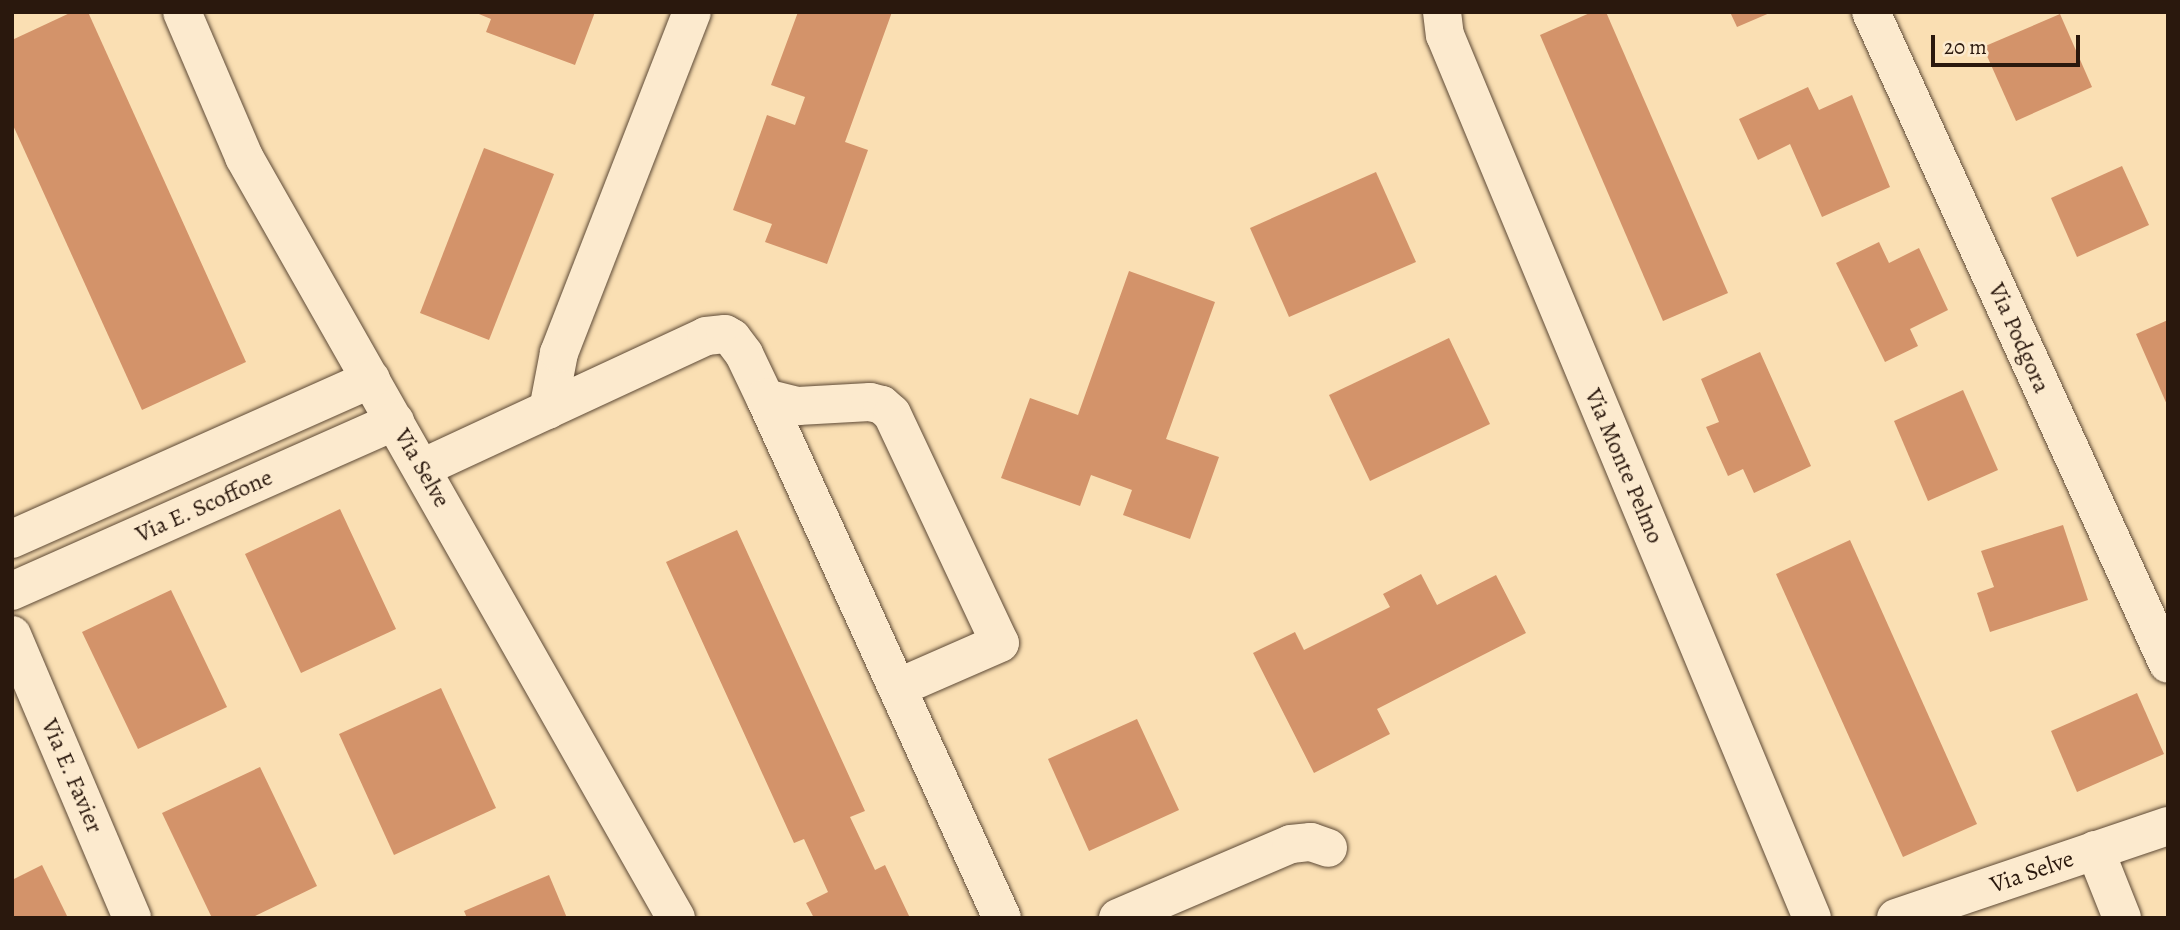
<!DOCTYPE html>
<style>
body{margin:0}
#map{position:relative;width:2180px;height:930px;overflow:hidden;background:#fadfb3;font-family:Alegreya,serif}
div>[style]{position:absolute}
.building>*{inset:0;background:#d3936a}
.roads{filter:drop-shadow(0 0 2px #5e4a36) drop-shadow(0 0 2px #5e4a36)}
.minor>*{height:38px;margin:-19px;padding:0 19px;transform-origin:19px;border-radius:19px;background:#fceace}
span{translate:-50% -50%;white-space:nowrap;text-align:center;line-height:1.15;-webkit-text-stroke:5px #fceace;paint-order:stroke}
.street-label{font-size:24px;color:#2a180d}
.frame{position:absolute;inset:0;border:14px solid #2a180d;pointer-events:none}
.scale{position:absolute;left:1931px;top:35px;width:149px;height:32px;box-sizing:border-box;border:4px solid #2a180d;border-top:0;padding-left:9px;font-size:21px;line-height:24px;white-space:nowrap;color:#2a180d;-webkit-text-stroke:5px #fceace;paint-order:stroke}
</style>
<div id="map">
<div class="building">
<div style="clip-path:polygon(72px 12px,88px 12px,246px 362px,142px 410px,12px 123px,12px 40px)"></div>
<div style="clip-path:polygon(474px 12px,595px 12px,575px 65px,486px 32px,491px 19px)"></div>
<div style="clip-path:polygon(798px 12px,892px 12px,845px 142px,868px 150px,827px 264px,765px 242px,772px 224px,733px 210px,767px 115px,795px 125px,805px 97px,771px 85px)"></div>
<div style="clip-path:polygon(1592px 12px,1606px 12px,1728px 293px,1663px 321px,1540px 35px)"></div>
<div style="clip-path:polygon(1730px 12px,1772px 12px,1737px 27px)"></div>
<div style="clip-path:polygon(2060px 14px,2092px 87px,2016px 121px,1983px 47px)"></div>
<div style="clip-path:polygon(1808px 87px,1819px 110px,1852px 95px,1890px 187px,1822px 217px,1790px 144px,1758px 160px,1739px 119px)"></div>
<div style="clip-path:polygon(484px 148px,554px 174px,489px 340px,420px 313px)"></div>
<div style="clip-path:polygon(2122px 166px,2149px 225px,2077px 257px,2051px 198px)"></div>
<div style="clip-path:polygon(1376px 172px,1416px 262px,1289px 317px,1250px 228px)"></div>
<div style="clip-path:polygon(1879px 242px,1889px 263px,1919px 248px,1948px 310px,1910px 329px,1918px 346px,1885px 362px,1836px 263px)"></div>
<div style="clip-path:polygon(1129px 271px,1215px 302px,1166px 439px,1219px 457px,1190px 539px,1123px 515px,1132px 490px,1091px 475px,1080px 506px,1001px 478px,1030px 398px,1078px 415px)"></div>
<div style="clip-path:polygon(2168px 320px,2168px 407px,2136px 334px)"></div>
<div style="clip-path:polygon(1449px 338px,1490px 424px,1370px 481px,1329px 395px)"></div>
<div style="clip-path:polygon(1760px 352px,1811px 466px,1754px 493px,1743px 469px,1728px 476px,1706px 427px,1719px 422px,1701px 379px)"></div>
<div style="clip-path:polygon(1963px 390px,1998px 470px,1928px 501px,1894px 421px)"></div>
<div style="clip-path:polygon(340px 509px,396px 629px,301px 673px,245px 554px)"></div>
<div style="clip-path:polygon(2063px 525px,2088px 600px,1990px 632px,1977px 593px,1994px 587px,1981px 551px)"></div>
<div style="clip-path:polygon(737px 530px,865px 811px,850px 817px,875px 870px,885px 865px,910px 918px,814px 918px,806px 903px,828px 892px,804px 839px,794px 843px,666px 562px)"></div>
<div style="clip-path:polygon(1850px 540px,1977px 824px,1903px 857px,1776px 574px)"></div>
<div style="clip-path:polygon(1421px 574px,1437px 605px,1496px 575px,1526px 633px,1377px 709px,1390px 734px,1314px 773px,1253px 653px,1295px 632px,1304px 650px,1390px 607px,1383px 594px)"></div>
<div style="clip-path:polygon(171px 590px,227px 707px,138px 749px,82px 632px)"></div>
<div style="clip-path:polygon(441px 688px,496px 808px,394px 855px,339px 734px)"></div>
<div style="clip-path:polygon(2137px 693px,2164px 754px,2077px 792px,2051px 731px)"></div>
<div style="clip-path:polygon(1137px 719px,1179px 810px,1089px 851px,1048px 759px)"></div>
<div style="clip-path:polygon(260px 767px,317px 886px,251px 918px,212px 918px,162px 813px)"></div>
<div style="clip-path:polygon(42px 865px,68px 918px,12px 918px,12px 880px)"></div>
<div style="clip-path:polygon(549px 875px,567px 918px,467px 918px,464px 911px)"></div>
</div>
<div class="roads">
<div class="minor">
<div style="left:182px;top:12px;width:158px;rotate:66.8deg"></div>
<div style="left:244px;top:157px;width:875px;rotate:60.42deg"></div>
<div style="left:1442px;top:12px;width:23px;rotate:83deg"></div>
<div style="left:1445px;top:35px;width:956px;rotate:67.43deg"></div>
<div style="left:1871px;top:12px;width:716px;rotate:65.51deg"></div>
<div style="left:765px;top:398px;width:34px;rotate:14deg"></div>
<div style="left:798px;top:406px;width:72px;rotate:-3.2deg"></div>
<div style="left:870px;top:402px;width:12px;rotate:14deg"></div>
<div style="left:882px;top:405px;width:13px;rotate:42deg"></div>
<div style="left:892px;top:414px;width:253px;rotate:64.8deg"></div>
<div style="left:1000px;top:643px;width:112px;rotate:156.4deg"></div>
<div style="left:548px;top:410px;width:58px;rotate:-79.1deg"></div>
<div style="left:559px;top:353px;width:366px;rotate:-68.7deg"></div>
<div style="left:422px;top:468px;width:313px;rotate:-24.9deg"></div>
<div style="left:706px;top:336px;width:19px;rotate:-6deg"></div>
<div style="left:725px;top:334px;width:8px;rotate:30deg"></div>
<div style="left:732px;top:338px;width:20px;rotate:53deg"></div>
<div style="left:744px;top:354px;width:49px;rotate:64.5deg"></div>
<div style="left:765px;top:398px;width:571px;rotate:65.5deg"></div>
<div style="left:12px;top:539px;width:393px;rotate:-24deg"></div>
<div style="left:12px;top:591px;width:419px;rotate:-23.9deg"></div>
<div style="left:12px;top:635px;width:307px;rotate:67deg"></div>
<div style="left:2095px;top:850px;width:73px;rotate:68.3deg"></div>
<div style="left:1118px;top:918px;width:188px;rotate:-23.2deg"></div>
<div style="left:1291px;top:844px;width:20px;rotate:-6deg"></div>
<div style="left:1311px;top:842px;width:18px;rotate:19deg"></div>
<div style="left:1896px;top:918px;width:287px;rotate:-18.7deg"></div>
</div>
</div>
<div class="street-label">
<span style="left:2019px;top:338px;rotate:66deg">Via Podgora</span>
<span style="left:1624px;top:466px;rotate:67deg">Via Monte Pelmo</span>
<span style="left:422px;top:468px;rotate:60deg">Via Selve</span>
<span style="left:204px;top:506px;rotate:-24deg">Via E. Scoffone</span>
<span style="left:72px;top:776px;rotate:67deg">Via E. Favier</span>
<span style="left:2032px;top:872px;rotate:-19deg">Via Selve</span>
</div>
<div class="frame"></div>
<div class="scale">20 m</div>
</div>
